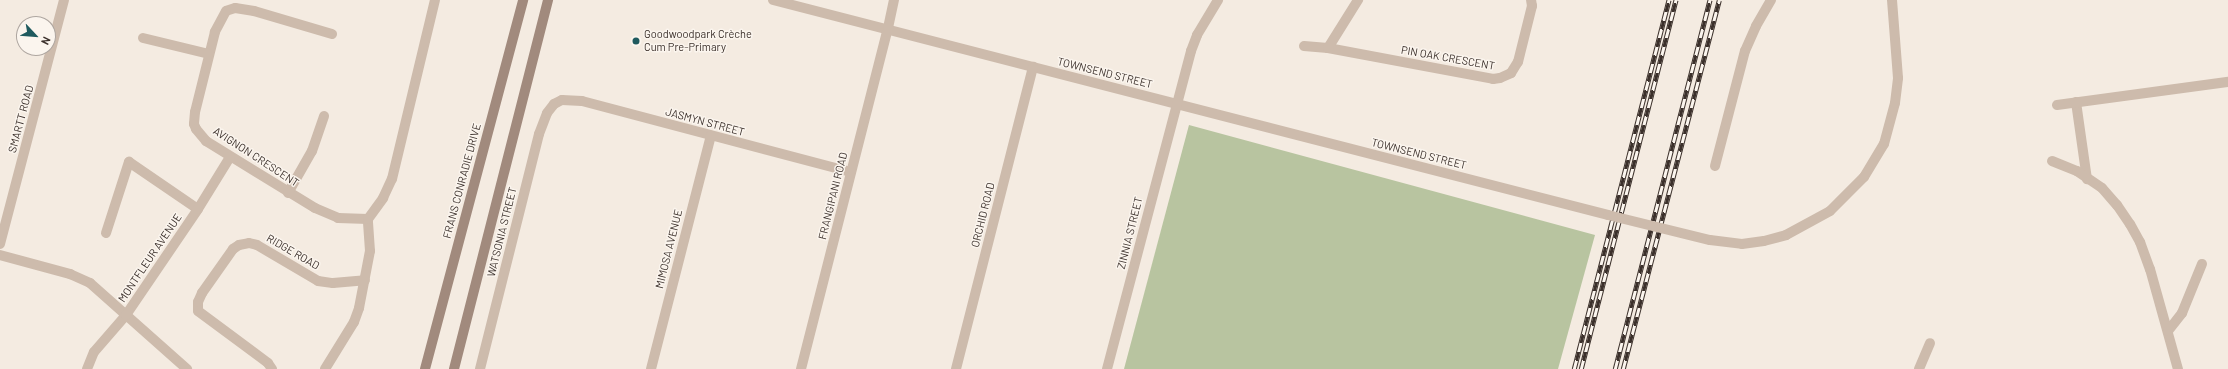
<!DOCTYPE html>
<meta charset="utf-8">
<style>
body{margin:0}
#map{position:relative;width:2228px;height:369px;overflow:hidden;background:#f4ebe1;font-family:Barlow,sans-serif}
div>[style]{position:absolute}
.green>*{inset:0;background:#b8c4a0}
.street>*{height:10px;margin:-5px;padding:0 5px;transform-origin:5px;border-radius:5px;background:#cdbbac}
.secondary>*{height:10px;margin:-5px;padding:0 5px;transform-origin:5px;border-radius:5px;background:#a18a7d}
.rail>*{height:4.5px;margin-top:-2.25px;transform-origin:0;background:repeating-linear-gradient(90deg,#fbf5ee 0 9px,#3b302b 0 18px);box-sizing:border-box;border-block:1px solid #3b302b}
.street-bridge>*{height:10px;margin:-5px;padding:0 5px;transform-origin:5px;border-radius:5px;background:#cdbbac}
.dots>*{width:11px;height:11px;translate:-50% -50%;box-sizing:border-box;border:2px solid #fbf5ee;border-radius:50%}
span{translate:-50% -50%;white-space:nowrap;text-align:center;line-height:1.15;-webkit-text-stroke:3px #fbf5ee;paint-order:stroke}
.poi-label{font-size:11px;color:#3b302b}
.left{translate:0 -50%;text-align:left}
.street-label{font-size:11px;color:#3b302b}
.north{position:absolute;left:16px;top:16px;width:40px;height:40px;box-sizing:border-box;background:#fbf5ee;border:1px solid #aea6a0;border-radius:50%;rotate:116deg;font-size:11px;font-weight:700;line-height:16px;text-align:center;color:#3b302b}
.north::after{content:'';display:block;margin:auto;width:14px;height:18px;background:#1f5a5e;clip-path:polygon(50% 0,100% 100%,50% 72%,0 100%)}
</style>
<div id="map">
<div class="green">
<div style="clip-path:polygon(1189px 125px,1595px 235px,1558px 369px,1124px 369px)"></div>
</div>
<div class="street">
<div style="left:773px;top:0;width:862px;rotate:14.44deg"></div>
<div style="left:332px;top:34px;width:81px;rotate:-163.6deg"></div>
<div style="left:254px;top:11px;width:19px;rotate:-171deg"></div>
<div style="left:235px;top:8px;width:9px;rotate:162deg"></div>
<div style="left:226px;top:11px;width:24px;rotate:118deg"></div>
<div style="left:215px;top:32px;width:82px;rotate:104deg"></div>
<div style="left:195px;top:112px;width:12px;rotate:95deg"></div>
<div style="left:194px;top:124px;width:5px;rotate:68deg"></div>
<div style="left:196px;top:129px;width:16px;rotate:50deg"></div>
<div style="left:206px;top:141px;width:128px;rotate:31.6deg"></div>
<div style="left:315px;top:208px;width:25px;rotate:23deg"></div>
<div style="left:338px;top:218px;width:30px;rotate:2deg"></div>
<div style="left:143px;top:38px;width:68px;rotate:13.6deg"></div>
<div style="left:1304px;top:46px;width:24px;rotate:5deg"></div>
<div style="left:1328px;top:48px;width:168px;rotate:10.6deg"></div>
<div style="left:1493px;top:79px;width:7px;rotate:-8deg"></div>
<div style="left:1500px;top:78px;width:12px;rotate:-24deg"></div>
<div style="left:1511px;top:73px;width:13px;rotate:-58deg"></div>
<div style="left:1518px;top:62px;width:58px;rotate:-76deg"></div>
<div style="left:1532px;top:6px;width:6px;rotate:-99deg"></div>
<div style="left:1328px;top:48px;width:57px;rotate:-58deg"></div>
<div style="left:2076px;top:102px;width:78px;rotate:81.9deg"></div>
<div style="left:2057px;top:105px;width:173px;rotate:-7.7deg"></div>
<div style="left:2052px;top:161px;width:27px;rotate:22deg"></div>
<div style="left:2077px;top:171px;width:30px;rotate:34deg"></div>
<div style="left:2102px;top:188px;width:23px;rotate:49deg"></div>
<div style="left:2117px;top:205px;width:23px;rotate:56deg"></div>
<div style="left:2130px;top:224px;width:21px;rotate:61deg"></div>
<div style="left:2140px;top:242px;width:29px;rotate:70deg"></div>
<div style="left:2150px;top:269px;width:104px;rotate:74.4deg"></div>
<div style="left:1715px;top:166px;width:119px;rotate:-75.4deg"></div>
<div style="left:1745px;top:51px;width:27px;rotate:-66deg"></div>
<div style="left:1756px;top:26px;width:30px;rotate:-60deg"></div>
<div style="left:288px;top:193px;width:48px;rotate:-60.3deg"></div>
<div style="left:312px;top:151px;width:37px;rotate:-71deg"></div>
<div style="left:106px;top:233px;width:75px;rotate:-72.1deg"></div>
<div style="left:129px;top:162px;width:83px;rotate:34.3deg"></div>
<div style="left:1710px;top:240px;width:32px;rotate:7deg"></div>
<div style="left:1742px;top:244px;width:22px;rotate:-8deg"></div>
<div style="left:1764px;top:241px;width:23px;rotate:-15deg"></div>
<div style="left:1786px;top:235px;width:50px;rotate:-28.6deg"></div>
<div style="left:1830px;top:211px;width:48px;rotate:-45deg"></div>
<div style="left:1864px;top:177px;width:39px;rotate:-59deg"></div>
<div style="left:1884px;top:144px;width:42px;rotate:-75deg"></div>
<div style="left:1895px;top:103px;width:25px;rotate:-83deg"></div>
<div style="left:1898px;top:78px;width:78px;rotate:-94.4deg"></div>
<div style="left:0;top:244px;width:252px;rotate:-75.3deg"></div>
<div style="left:0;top:255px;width:73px;rotate:15.2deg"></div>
<div style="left:70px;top:274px;width:22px;rotate:24deg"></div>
<div style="left:90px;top:283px;width:130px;rotate:41.6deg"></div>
<div style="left:2168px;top:331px;width:23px;rotate:-52deg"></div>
<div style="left:2182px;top:313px;width:53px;rotate:-67.8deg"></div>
<div style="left:87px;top:369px;width:18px;rotate:-68deg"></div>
<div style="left:94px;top:352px;width:49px;rotate:-49.1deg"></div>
<div style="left:126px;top:315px;width:128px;rotate:-55.8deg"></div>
<div style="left:198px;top:209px;width:61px;rotate:-58.4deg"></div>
<div style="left:272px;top:369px;width:7px;rotate:-124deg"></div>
<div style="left:268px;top:363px;width:87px;rotate:-143.4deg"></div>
<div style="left:198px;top:311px;width:9px;rotate:-90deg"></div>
<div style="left:198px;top:302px;width:10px;rotate:-66deg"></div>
<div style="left:202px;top:293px;width:54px;rotate:-54.8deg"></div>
<div style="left:233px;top:249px;width:7px;rotate:-34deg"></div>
<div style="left:239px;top:245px;width:10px;rotate:-11deg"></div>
<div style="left:249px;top:243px;width:8px;rotate:14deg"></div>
<div style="left:257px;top:245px;width:71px;rotate:30.5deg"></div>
<div style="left:318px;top:281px;width:15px;rotate:8deg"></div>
<div style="left:333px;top:283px;width:32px;rotate:-5deg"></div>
<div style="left:325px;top:369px;width:55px;rotate:-58.3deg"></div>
<div style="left:354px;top:322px;width:15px;rotate:-70deg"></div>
<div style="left:359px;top:308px;width:58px;rotate:-79.1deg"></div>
<div style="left:370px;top:251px;width:32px;rotate:-94deg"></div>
<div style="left:368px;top:219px;width:26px;rotate:-54deg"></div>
<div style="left:383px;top:198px;width:21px;rotate:-65deg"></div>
<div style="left:392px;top:179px;width:184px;rotate:-76.5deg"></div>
<div style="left:480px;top:369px;width:242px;rotate:-75.9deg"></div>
<div style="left:539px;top:134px;width:22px;rotate:-69deg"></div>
<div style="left:547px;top:113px;width:11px;rotate:-52deg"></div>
<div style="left:554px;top:104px;width:9px;rotate:-27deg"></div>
<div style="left:562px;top:100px;width:20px;rotate:3deg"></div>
<div style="left:582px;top:101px;width:278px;rotate:14.8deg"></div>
<div style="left:651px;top:369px;width:241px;rotate:-75.6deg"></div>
<div style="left:801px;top:369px;width:352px;rotate:-75.7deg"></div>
<div style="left:888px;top:28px;width:29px;rotate:-78deg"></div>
<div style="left:956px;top:369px;width:312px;rotate:-75.7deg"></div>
<div style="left:1107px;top:369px;width:329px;rotate:-75.2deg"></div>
<div style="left:1191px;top:51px;width:17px;rotate:-69deg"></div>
<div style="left:1197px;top:35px;width:41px;rotate:-59deg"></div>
<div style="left:1919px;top:369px;width:28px;rotate:-67deg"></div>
</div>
<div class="secondary">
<div style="left:425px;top:369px;width:382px;rotate:-75.1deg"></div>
<div style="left:454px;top:369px;width:381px;rotate:-75.7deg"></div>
</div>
<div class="rail">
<div style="left:1574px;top:369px;width:381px;rotate:-75.6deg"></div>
<div style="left:1581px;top:369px;width:381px;rotate:-75.6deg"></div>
<div style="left:1615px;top:369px;width:381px;rotate:-75.6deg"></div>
<div style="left:1623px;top:369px;width:381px;rotate:-75.4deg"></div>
</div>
<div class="street-bridge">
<div style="left:1608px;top:215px;width:105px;rotate:13.8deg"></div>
</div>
<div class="dots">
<div style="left:636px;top:41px;background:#1f5a5e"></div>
</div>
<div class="poi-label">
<span class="left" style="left:644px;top:41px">Goodwoodpark Crèche<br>Cum Pre-Primary</span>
</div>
<div class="street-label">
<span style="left:1448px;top:58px;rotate:10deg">PIN OAK CRESCENT</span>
<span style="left:1105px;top:73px;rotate:14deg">TOWNSEND STREET</span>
<span style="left:21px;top:119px;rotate:-75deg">SMARTT ROAD</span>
<span style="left:705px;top:122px;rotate:15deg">JASMYN STREET</span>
<span style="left:1419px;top:154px;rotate:14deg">TOWNSEND STREET</span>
<span style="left:256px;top:157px;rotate:33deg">AVIGNON CRESCENT</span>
<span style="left:462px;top:181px;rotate:-75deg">FRANS CONRADIE DRIVE</span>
<span style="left:833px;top:196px;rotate:-76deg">FRANGIPANI ROAD</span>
<span style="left:983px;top:215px;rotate:-76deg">ORCHID ROAD</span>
<span style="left:502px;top:232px;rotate:-76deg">WATSONIA STREET</span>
<span style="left:1130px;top:233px;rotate:-76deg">ZINNIA STREET</span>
<span style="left:669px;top:249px;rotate:-76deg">MIMOSA AVENUE</span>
<span style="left:293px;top:252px;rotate:30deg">RIDGE ROAD</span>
<span style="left:150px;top:258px;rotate:-56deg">MONTFLEUR AVENUE</span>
</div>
<div class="north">N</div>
</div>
